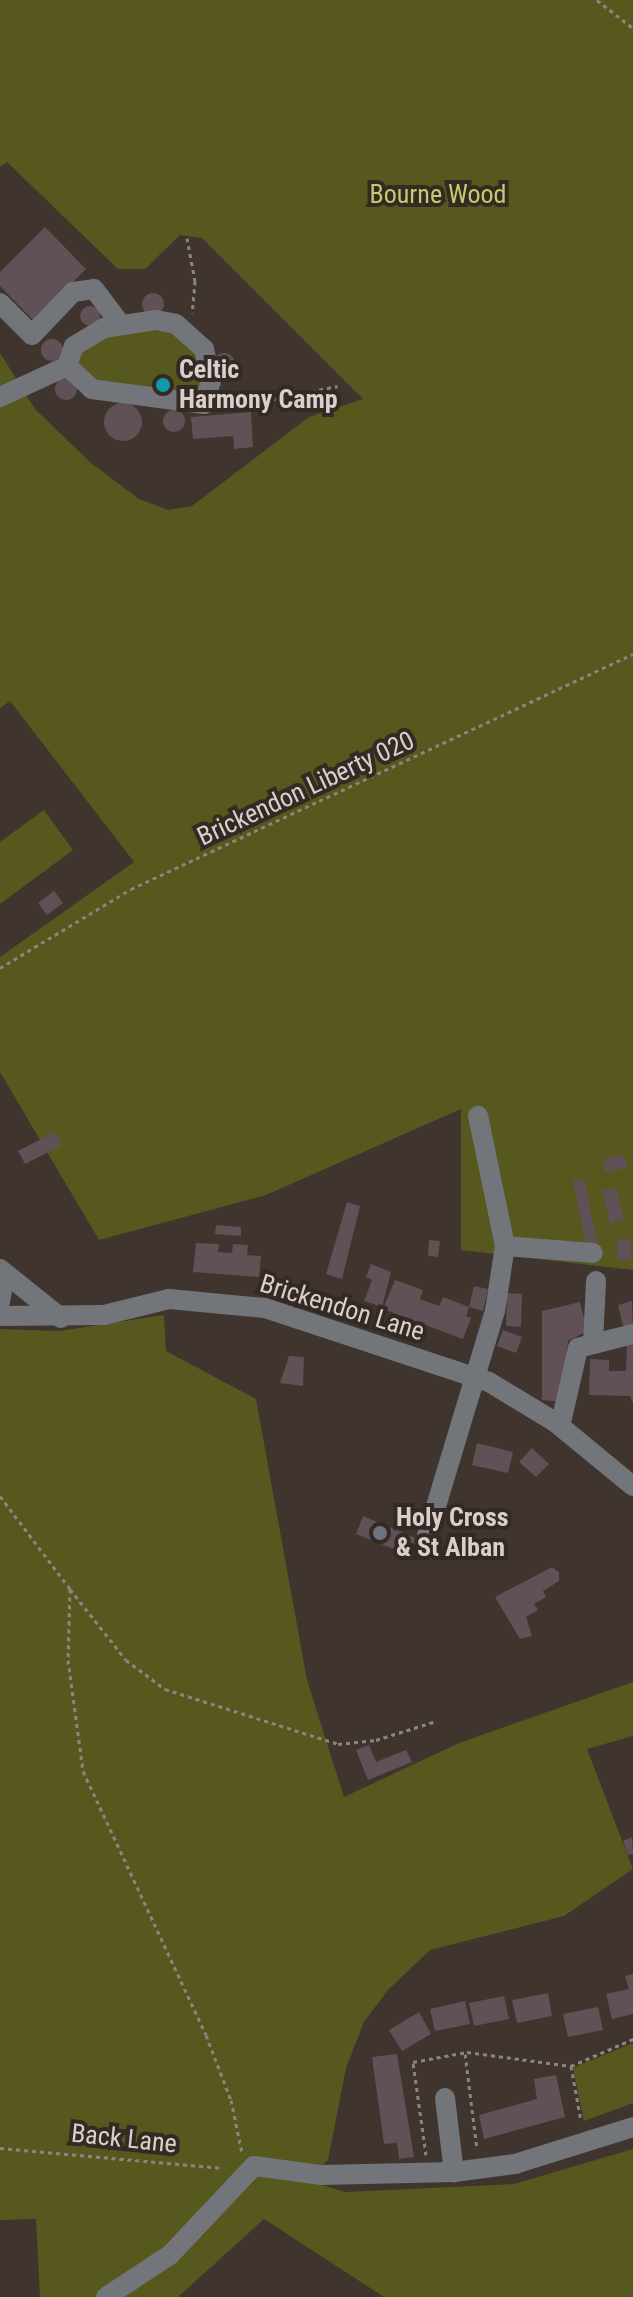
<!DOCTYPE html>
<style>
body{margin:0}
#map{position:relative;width:633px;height:2297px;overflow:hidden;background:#3f342e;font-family:"Roboto Condensed",sans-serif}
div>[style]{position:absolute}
.green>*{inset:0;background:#56581e}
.building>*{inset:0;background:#5f5156}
.round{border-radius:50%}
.path>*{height:3px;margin-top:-1.5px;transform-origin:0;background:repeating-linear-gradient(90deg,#8d847f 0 4px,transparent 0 8px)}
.minor>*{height:20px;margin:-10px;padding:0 10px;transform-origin:10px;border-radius:10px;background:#72767b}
.dots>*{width:22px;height:22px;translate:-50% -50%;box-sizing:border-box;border:4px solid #352924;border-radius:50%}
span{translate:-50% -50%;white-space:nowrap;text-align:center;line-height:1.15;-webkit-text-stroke:8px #352924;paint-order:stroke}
.park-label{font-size:26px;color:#c6c96e}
.poi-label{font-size:26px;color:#d8d0cd;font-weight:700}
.left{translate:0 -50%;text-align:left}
.street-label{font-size:26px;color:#d8d0cd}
</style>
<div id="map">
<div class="green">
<div style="clip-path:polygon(0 0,633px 0,633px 1270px,461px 1250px,461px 1109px,266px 1195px,99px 1240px,0 1072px,0 957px,134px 862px,10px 701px,0 708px,0 353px,35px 409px,91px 463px,139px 499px,168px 510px,192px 506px,309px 417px,363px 399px,202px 238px,180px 235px,145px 269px,118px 269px,7px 162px,0 167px)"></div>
<div style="clip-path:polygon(165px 325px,199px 348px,201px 394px,82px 378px,77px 356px,109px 334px)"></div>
<div style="clip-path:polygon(44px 810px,73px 850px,0 904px,0 842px)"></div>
<div style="clip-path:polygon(164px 1315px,166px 1351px,256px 1399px,307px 1680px,344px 1797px,459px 1743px,633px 1682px,633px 1736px,587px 1749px,633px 1869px,564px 1916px,430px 1950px,388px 1990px,364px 2022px,346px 2068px,328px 2160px,306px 2180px,345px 2192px,514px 2184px,633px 2149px,633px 2297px,384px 2297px,264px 2219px,178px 2297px,40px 2297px,36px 2219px,0 2220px,0 1329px,59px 1331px)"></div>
<div style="clip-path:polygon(633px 2043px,633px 2103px,584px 2121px,573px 2068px)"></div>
</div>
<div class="building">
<div style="clip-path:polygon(45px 227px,86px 269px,34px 321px,0 286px,0 272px)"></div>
<div class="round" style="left:142px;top:293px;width:22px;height:22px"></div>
<div class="round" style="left:80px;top:306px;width:20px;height:20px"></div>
<div class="round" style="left:41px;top:339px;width:22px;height:22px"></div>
<div class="round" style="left:213px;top:353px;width:22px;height:22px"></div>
<div class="round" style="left:55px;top:378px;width:22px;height:22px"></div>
<div class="round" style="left:104px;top:403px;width:38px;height:38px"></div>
<div class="round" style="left:163px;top:410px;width:22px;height:22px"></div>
<div style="clip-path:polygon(251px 412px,253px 447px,234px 449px,233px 436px,193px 439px,191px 417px)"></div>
<div style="clip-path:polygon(54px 891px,63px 903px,47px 915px,38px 903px)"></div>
<div style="clip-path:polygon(55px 1132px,62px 1145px,25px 1164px,18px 1151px)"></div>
<div style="clip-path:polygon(624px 1155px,627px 1168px,605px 1172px,603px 1159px)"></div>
<div style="clip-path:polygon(584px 1178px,597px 1243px,586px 1245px,573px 1181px)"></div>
<div style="clip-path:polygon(616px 1188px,624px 1220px,610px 1224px,602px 1191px)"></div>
<div style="clip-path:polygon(347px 1202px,360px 1206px,342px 1279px,326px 1274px)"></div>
<div style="clip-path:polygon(216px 1225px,241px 1227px,241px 1236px,215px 1234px)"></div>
<div style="clip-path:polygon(617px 1239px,631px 1239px,631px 1260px,617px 1260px)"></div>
<div style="clip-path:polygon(429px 1240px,440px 1241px,438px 1257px,428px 1256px)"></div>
<div style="clip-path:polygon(196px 1243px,219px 1244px,218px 1252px,232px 1253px,233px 1244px,248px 1245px,247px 1255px,261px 1256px,259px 1277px,193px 1272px)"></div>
<div style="clip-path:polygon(371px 1264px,391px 1272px,382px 1307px,364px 1301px,372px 1280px,366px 1277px)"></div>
<div style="clip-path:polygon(395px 1280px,423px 1290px,420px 1299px,439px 1306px,443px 1297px,469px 1307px,466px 1316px,471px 1318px,463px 1339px,383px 1309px)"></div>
<div style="clip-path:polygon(474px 1286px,488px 1289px,483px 1311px,469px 1307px)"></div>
<div style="clip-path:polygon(507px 1293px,522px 1294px,521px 1327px,506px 1326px)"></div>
<div style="clip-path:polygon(632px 1301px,633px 1332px,625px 1334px,618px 1305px)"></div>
<div style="clip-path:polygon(580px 1302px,587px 1331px,568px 1341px,564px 1402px,542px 1400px,542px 1311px)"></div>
<div style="clip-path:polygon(503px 1330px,522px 1337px,516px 1353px,497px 1346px)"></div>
<div style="clip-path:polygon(627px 1340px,633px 1340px,633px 1403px,630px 1396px,589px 1395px,590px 1359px,609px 1360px,609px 1371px,626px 1371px)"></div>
<div style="clip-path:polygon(289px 1356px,304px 1357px,303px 1386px,280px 1383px)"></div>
<div style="clip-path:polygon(477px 1443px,513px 1452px,508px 1473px,472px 1465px)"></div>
<div style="clip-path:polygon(532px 1448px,549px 1464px,536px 1477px,519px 1462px)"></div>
<div style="clip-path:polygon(363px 1516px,418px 1539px,416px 1545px,400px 1539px,396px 1550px,356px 1534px)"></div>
<div style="clip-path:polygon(552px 1567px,559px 1572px,559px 1581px,543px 1591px,546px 1597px,534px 1604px,538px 1610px,526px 1617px,532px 1636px,520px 1639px,495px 1597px)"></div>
<div style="clip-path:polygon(369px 1745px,376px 1762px,406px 1750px,412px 1762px,368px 1780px,356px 1750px)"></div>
<div style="clip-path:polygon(632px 1837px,633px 1854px,628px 1855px,623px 1841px)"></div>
<div style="clip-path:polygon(633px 1974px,633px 2014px,612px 2019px,606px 1994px,629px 1989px,625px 1976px)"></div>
<div style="clip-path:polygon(548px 1993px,552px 2016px,517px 2023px,512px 2000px)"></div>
<div style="clip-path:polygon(504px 1996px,509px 2019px,474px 2026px,469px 2003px)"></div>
<div style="clip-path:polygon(465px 2001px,470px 2024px,435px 2031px,430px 2009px)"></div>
<div style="clip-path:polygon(598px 2007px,603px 2030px,568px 2037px,563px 2014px)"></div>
<div style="clip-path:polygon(419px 2012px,431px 2034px,402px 2051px,389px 2030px)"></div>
<div style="clip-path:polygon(397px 2054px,414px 2157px,399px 2159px,397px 2143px,384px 2144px,372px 2057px)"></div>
<div style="clip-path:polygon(556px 2075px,565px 2117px,484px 2139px,479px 2115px,537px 2099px,534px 2079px)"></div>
</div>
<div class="path">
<div style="left:597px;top:0;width:46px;rotate:37.9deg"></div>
<div style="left:187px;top:238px;width:44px;rotate:79.5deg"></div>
<div style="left:195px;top:281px;width:32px;rotate:95deg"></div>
<div style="left:225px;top:409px;width:115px;rotate:-11.5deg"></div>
<div style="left:0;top:968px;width:153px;rotate:-31.1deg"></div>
<div style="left:131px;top:889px;width:554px;rotate:-25.09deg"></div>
<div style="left:0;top:1496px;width:116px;rotate:53deg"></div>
<div style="left:70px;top:1589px;width:71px;rotate:91.6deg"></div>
<div style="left:68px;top:1660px;width:112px;rotate:82.3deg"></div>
<div style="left:83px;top:1771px;width:291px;rotate:65deg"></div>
<div style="left:206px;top:2035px;width:70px;rotate:69deg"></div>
<div style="left:231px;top:2100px;width:54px;rotate:78.3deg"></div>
<div style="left:70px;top:1589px;width:90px;rotate:51.7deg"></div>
<div style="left:126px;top:1660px;width:49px;rotate:36.6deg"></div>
<div style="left:165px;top:1689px;width:182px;rotate:17.6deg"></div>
<div style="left:338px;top:1744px;width:38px;rotate:-6deg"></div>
<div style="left:376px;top:1740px;width:63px;rotate:-17.6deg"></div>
<div style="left:465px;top:2054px;width:96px;rotate:82.8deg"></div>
<div style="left:571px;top:2066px;width:56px;rotate:79.7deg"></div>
<div style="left:0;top:2148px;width:224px;rotate:5.1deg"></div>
<div style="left:426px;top:2155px;width:94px;rotate:-98deg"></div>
<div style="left:413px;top:2062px;width:55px;rotate:-10.5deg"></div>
<div style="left:467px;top:2052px;width:105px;rotate:7.7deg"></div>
<div style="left:571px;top:2066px;width:68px;rotate:-23.5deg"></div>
</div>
<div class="minor">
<div style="left:0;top:303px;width:45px;rotate:45deg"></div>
<div style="left:32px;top:335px;width:59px;rotate:-46.4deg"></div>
<div style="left:73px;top:292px;width:21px;rotate:-8deg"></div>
<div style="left:94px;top:289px;width:41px;rotate:52.9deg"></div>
<div style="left:156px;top:320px;width:20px;rotate:11deg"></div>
<div style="left:176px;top:324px;width:38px;rotate:42deg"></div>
<div style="left:204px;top:349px;width:33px;rotate:78deg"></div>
<div style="left:211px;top:381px;width:24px;rotate:107deg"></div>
<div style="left:204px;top:404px;width:113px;rotate:-172.4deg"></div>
<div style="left:92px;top:389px;width:34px;rotate:-137deg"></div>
<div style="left:67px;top:366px;width:21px;rotate:-71deg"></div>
<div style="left:74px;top:346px;width:35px;rotate:-31deg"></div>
<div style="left:104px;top:328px;width:53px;rotate:-8.7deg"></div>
<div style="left:0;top:397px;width:74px;rotate:-24.8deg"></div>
<div style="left:505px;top:1246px;width:88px;rotate:4.5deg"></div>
<div style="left:0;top:1269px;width:78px;rotate:38.8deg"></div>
<div style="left:0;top:1302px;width:28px;rotate:-80deg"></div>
<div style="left:0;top:1316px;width:104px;rotate:-0.6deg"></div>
<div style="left:104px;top:1315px;width:67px;rotate:-13.8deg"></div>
<div style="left:169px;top:1299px;width:96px;rotate:5.4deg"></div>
<div style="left:265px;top:1308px;width:236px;rotate:18.3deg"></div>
<div style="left:489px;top:1382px;width:77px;rotate:31.2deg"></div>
<div style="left:555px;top:1422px;width:101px;rotate:39.4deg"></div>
<div style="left:593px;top:1343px;width:62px;rotate:-87.2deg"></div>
<div style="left:555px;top:1422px;width:8px;rotate:-30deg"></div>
<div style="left:562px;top:1418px;width:72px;rotate:-77.1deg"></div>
<div style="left:578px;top:1348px;width:57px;rotate:-14.3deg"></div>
<div style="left:427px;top:1536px;width:235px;rotate:-73.2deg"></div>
<div style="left:495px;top:1311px;width:66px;rotate:-81.3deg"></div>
<div style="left:505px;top:1246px;width:133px;rotate:-101.7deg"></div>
<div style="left:445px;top:2098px;width:75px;rotate:83.1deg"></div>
<div style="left:106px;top:2297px;width:77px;rotate:-33.3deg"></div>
<div style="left:170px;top:2255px;width:122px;rotate:-46.7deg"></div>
<div style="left:254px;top:2166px;width:68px;rotate:7.7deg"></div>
<div style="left:321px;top:2175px;width:133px;rotate:-1.3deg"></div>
<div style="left:454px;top:2172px;width:62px;rotate:-7.5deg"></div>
<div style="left:515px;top:2164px;width:124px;rotate:-17.4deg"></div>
</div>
<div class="dots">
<div style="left:163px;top:385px;background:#0f9aa8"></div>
<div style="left:380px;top:1533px;background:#6b7280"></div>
</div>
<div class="park-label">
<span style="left:438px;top:195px">Bourne Wood</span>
</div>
<div class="poi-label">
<span class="left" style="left:179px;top:385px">Celtic<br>Harmony Camp</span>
<span class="left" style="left:396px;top:1533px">Holy Cross<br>&amp; St Alban</span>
</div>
<div class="street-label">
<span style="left:306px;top:789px;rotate:-25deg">Brickendon Liberty 020</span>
<span style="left:342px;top:1308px;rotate:17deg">Brickendon Lane</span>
<span style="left:124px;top:2139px;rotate:6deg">Back Lane</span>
</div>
</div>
